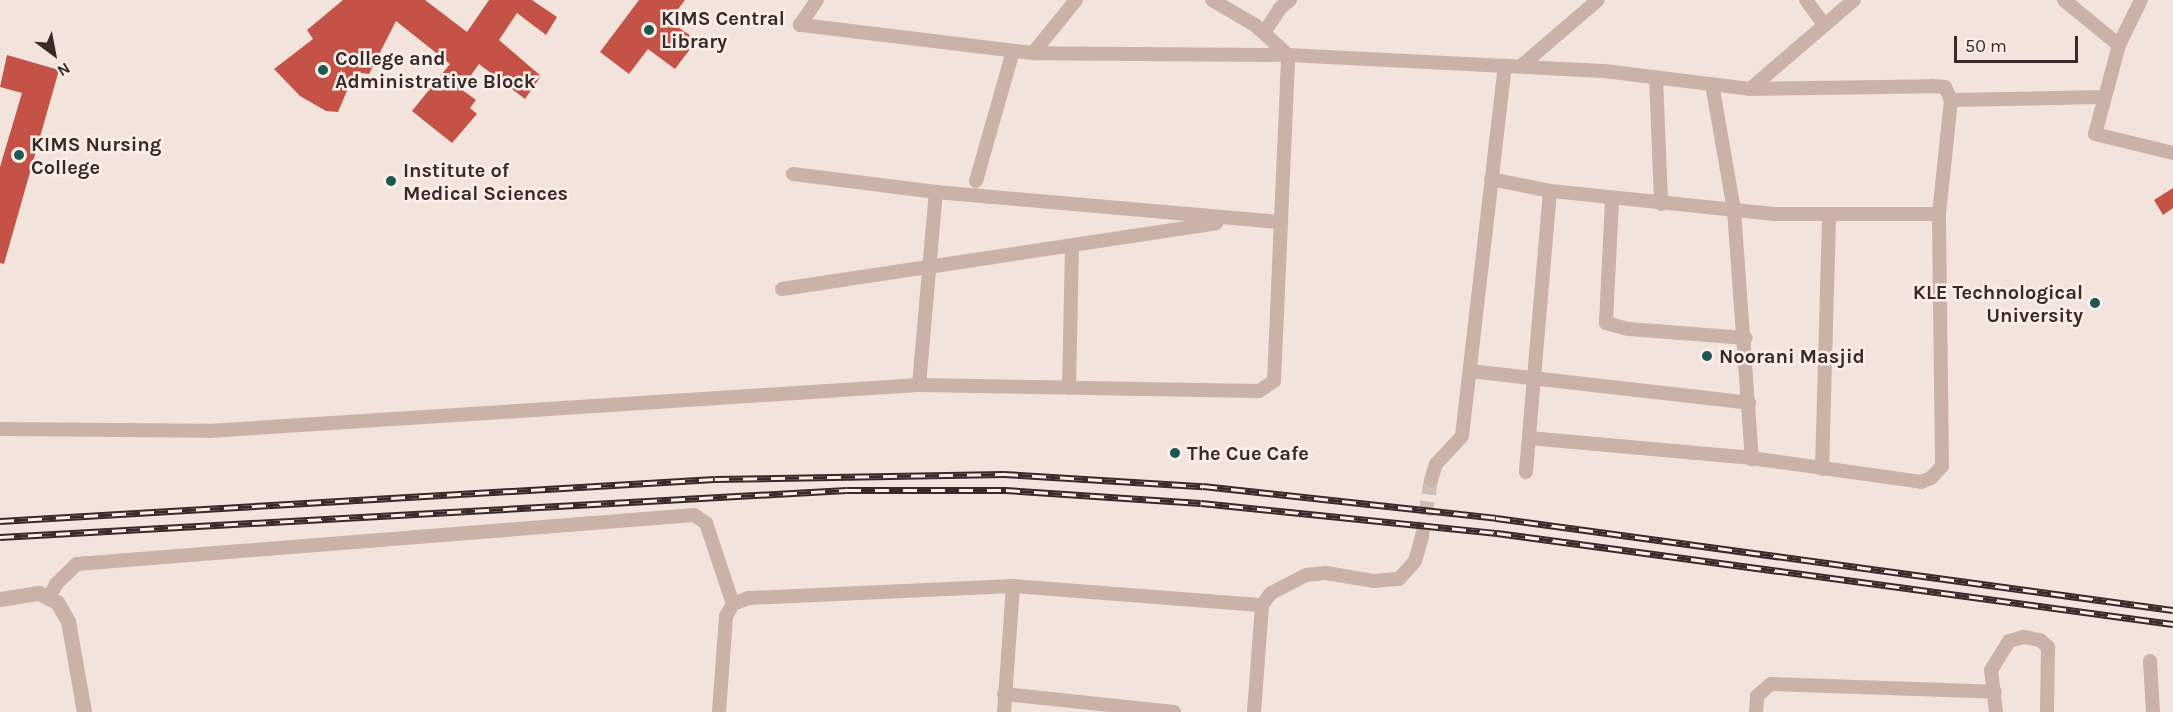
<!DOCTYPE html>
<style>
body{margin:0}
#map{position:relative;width:2173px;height:712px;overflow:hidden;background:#f2e4dc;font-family:Karla,sans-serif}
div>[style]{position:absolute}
.building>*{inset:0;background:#c45247}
.minor-tunnel>*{height:14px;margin-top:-7px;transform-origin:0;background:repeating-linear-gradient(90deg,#cdbfb8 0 14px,transparent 0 21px)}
.minor>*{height:14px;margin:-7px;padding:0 7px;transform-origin:7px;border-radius:7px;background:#cab2a8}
.tertiary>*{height:15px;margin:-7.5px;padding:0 7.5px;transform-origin:7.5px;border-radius:7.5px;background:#cab2a8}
.rail>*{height:7px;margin-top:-3.5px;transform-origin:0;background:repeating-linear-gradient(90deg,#f9efe8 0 14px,#372a28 0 28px);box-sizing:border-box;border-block:2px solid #372a28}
.dots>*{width:16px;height:16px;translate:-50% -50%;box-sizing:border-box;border:3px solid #f9efe8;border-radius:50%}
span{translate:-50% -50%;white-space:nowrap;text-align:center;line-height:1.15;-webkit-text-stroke:5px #f9efe8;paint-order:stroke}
.poi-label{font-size:20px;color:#372a28;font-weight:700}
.left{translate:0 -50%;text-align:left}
.right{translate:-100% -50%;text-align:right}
.north{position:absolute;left:24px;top:24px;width:60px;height:60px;-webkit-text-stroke:4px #f9efe8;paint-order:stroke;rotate:148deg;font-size:16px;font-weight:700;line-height:24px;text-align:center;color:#372a28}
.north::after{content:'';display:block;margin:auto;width:21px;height:27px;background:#372a28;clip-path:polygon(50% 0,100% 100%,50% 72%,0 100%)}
.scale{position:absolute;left:1954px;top:36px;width:124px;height:27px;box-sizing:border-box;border:3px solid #372a28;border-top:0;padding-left:8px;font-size:18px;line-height:21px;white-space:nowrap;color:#372a28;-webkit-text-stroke:4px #f9efe8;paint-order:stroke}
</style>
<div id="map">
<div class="building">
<div style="clip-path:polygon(343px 0,425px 0,467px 32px,489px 0,532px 0,557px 17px,546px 35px,517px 13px,499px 40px,541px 76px,525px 99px,479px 64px,461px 89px,476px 100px,470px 108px,477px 114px,452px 143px,412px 111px,450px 64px,396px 21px,369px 74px,355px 72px,338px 112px,326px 111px,300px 96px,274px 69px,313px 39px,307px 30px)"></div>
<div style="clip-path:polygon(639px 0,685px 0,669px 21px,697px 40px,675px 69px,648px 49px,629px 74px,600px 52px)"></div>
<div style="clip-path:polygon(7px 55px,59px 70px,4px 264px,0 263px,0 167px,22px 93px,0 87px)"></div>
<div style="clip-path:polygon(2173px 188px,2173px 208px,2163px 215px,2154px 200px)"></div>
</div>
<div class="minor-tunnel">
<div style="left:1422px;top:536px;width:57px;rotate:-80.9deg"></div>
</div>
<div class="minor">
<div style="left:1212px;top:0;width:50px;rotate:30.2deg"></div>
<div style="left:1255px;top:25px;width:45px;rotate:42.3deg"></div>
<div style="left:1288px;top:55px;width:316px;rotate:2.9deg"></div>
<div style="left:1604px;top:71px;width:147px;rotate:7deg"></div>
<div style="left:1750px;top:89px;width:182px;rotate:-0.9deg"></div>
<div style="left:1932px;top:86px;width:13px;rotate:4deg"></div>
<div style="left:1945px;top:87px;width:14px;rotate:65deg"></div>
<div style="left:1951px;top:100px;width:115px;rotate:96deg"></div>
<div style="left:1939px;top:214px;width:165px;rotate:180deg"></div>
<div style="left:1774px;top:214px;width:225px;rotate:-174.1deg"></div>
<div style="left:1806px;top:0;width:29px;rotate:54deg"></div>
<div style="left:2064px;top:0;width:71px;rotate:39.3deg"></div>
<div style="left:2141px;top:0;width:50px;rotate:116.1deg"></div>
<div style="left:2119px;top:45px;width:92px;rotate:105.1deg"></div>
<div style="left:2095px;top:134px;width:80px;rotate:13.7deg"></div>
<div style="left:1264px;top:33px;width:30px;rotate:-57deg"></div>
<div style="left:1280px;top:8px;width:13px;rotate:-39deg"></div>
<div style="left:1033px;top:53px;width:68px;rotate:-50.9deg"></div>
<div style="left:1521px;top:66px;width:101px;rotate:-40.6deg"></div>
<div style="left:1656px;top:77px;width:127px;rotate:87.7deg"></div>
<div style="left:1712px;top:84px;width:128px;rotate:80.1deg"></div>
<div style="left:1734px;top:210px;width:250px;rotate:85.9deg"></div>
<div style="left:1750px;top:89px;width:137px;rotate:-40.6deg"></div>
<div style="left:1951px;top:100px;width:152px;rotate:-1.1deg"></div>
<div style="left:793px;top:174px;width:144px;rotate:7.2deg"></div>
<div style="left:1491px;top:179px;width:60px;rotate:11.5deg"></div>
<div style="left:1550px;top:191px;width:282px;rotate:94.9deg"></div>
<div style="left:976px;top:181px;width:135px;rotate:-74.1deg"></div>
<div style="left:1612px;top:200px;width:123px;rotate:92.8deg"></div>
<div style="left:1606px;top:323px;width:24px;rotate:15deg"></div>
<div style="left:1629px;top:329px;width:117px;rotate:4.4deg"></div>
<div style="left:782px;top:289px;width:439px;rotate:-8.6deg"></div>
<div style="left:1470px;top:371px;width:281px;rotate:6.5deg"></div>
<div style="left:919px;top:385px;width:194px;rotate:-85deg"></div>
<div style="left:936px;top:192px;width:344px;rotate:5deg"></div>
<div style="left:1069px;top:388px;width:141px;rotate:-88.8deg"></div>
<div style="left:0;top:429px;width:209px;rotate:0.5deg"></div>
<div style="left:209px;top:431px;width:711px;rotate:-3.71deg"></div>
<div style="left:919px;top:385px;width:340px;rotate:1deg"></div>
<div style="left:1259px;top:391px;width:18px;rotate:-34deg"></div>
<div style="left:1274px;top:381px;width:326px;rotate:-87.5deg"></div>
<div style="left:1288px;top:55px;width:255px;rotate:-179.6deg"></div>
<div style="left:1033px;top:53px;width:235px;rotate:-173.1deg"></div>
<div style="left:800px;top:25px;width:30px;rotate:-56deg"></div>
<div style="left:1529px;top:438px;width:216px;rotate:5.1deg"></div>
<div style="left:1744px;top:457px;width:179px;rotate:8deg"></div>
<div style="left:1921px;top:482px;width:11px;rotate:-22deg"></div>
<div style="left:1931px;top:478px;width:16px;rotate:-47deg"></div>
<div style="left:1942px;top:466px;width:252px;rotate:-90.7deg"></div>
<div style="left:1822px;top:469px;width:255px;rotate:-88.4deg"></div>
<div style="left:1431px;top:480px;width:17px;rotate:-73deg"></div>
<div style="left:1436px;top:464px;width:38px;rotate:-47deg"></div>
<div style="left:1462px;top:436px;width:373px;rotate:-83.4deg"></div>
<div style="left:49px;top:598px;width:16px;rotate:-63deg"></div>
<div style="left:56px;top:584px;width:29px;rotate:-44deg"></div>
<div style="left:77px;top:564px;width:619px;rotate:-4.54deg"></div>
<div style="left:694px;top:515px;width:14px;rotate:34deg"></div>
<div style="left:706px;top:523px;width:85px;rotate:71.6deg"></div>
<div style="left:2150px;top:661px;width:51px;rotate:86.6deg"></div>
<div style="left:1004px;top:694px;width:171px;rotate:6deg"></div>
<div style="left:719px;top:712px;width:96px;rotate:-85.8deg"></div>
<div style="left:726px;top:616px;width:14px;rotate:-60deg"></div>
<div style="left:733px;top:604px;width:17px;rotate:-21deg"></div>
<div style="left:749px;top:598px;width:264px;rotate:-2.6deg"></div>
<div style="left:1013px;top:586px;width:250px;rotate:4.4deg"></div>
<div style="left:1004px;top:712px;width:126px;rotate:-85.9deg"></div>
<div style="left:1254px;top:712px;width:107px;rotate:-85.7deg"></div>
<div style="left:1262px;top:605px;width:15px;rotate:-53deg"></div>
<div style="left:1271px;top:593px;width:39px;rotate:-27deg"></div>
<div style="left:1306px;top:575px;width:20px;rotate:-6deg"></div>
<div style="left:1326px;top:573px;width:49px;rotate:9.5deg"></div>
<div style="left:1374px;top:581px;width:25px;rotate:-5deg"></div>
<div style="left:1399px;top:579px;width:24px;rotate:-48deg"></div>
<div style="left:1415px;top:561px;width:26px;rotate:-74deg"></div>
<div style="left:1756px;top:712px;width:16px;rotate:-86deg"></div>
<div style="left:1757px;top:696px;width:18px;rotate:-41deg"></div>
<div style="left:1771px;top:684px;width:224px;rotate:2deg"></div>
<div style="left:1996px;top:712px;width:42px;rotate:-96.8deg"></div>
<div style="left:1991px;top:670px;width:34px;rotate:-58deg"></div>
<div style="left:2009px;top:641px;width:16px;rotate:-15deg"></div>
<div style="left:2024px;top:637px;width:16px;rotate:11deg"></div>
<div style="left:2040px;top:640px;width:11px;rotate:41deg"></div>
<div style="left:2048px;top:647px;width:65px;rotate:90.9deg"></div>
</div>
<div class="tertiary">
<div style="left:0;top:599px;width:39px;rotate:-9deg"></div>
<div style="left:39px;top:593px;width:20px;rotate:27deg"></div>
<div style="left:57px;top:602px;width:22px;rotate:60deg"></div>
<div style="left:68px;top:621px;width:92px;rotate:80deg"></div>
</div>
<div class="rail">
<div style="left:0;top:521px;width:716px;rotate:-3.36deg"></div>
<div style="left:715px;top:479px;width:289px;rotate:-1deg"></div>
<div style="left:1004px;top:474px;width:199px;rotate:3.5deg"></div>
<div style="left:1203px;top:486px;width:295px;rotate:6.2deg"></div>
<div style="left:1496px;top:518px;width:683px;rotate:7.74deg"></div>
<div style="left:0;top:537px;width:848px;rotate:-3.18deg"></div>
<div style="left:847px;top:490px;width:159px"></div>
<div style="left:1006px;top:490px;width:195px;rotate:3.8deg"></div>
<div style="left:1201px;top:503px;width:298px;rotate:5.8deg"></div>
<div style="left:1497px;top:533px;width:682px;rotate:7.67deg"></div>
</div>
<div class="dots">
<div style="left:649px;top:30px;background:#1e5852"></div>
<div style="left:323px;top:70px;background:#1e5852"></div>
<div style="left:19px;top:155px;background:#1e5852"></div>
<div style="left:391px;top:181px;background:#1e5852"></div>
<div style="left:2095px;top:303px;background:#1e5852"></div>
<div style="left:1707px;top:356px;background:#1e5852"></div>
<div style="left:1175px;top:453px;background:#1e5852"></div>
</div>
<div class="poi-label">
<span class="left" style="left:661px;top:30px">KIMS Central<br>Library</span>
<span class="left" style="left:335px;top:70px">College and<br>Administrative Block</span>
<span class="left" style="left:31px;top:156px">KIMS Nursing<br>College</span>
<span class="left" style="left:403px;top:182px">Institute of<br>Medical Sciences</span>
<span class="right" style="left:2083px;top:304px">KLE Technological<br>University</span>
<span class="left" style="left:1719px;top:356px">Noorani Masjid</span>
<span class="left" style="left:1187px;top:453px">The Cue Cafe</span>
</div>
<div class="north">N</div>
<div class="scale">50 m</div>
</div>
